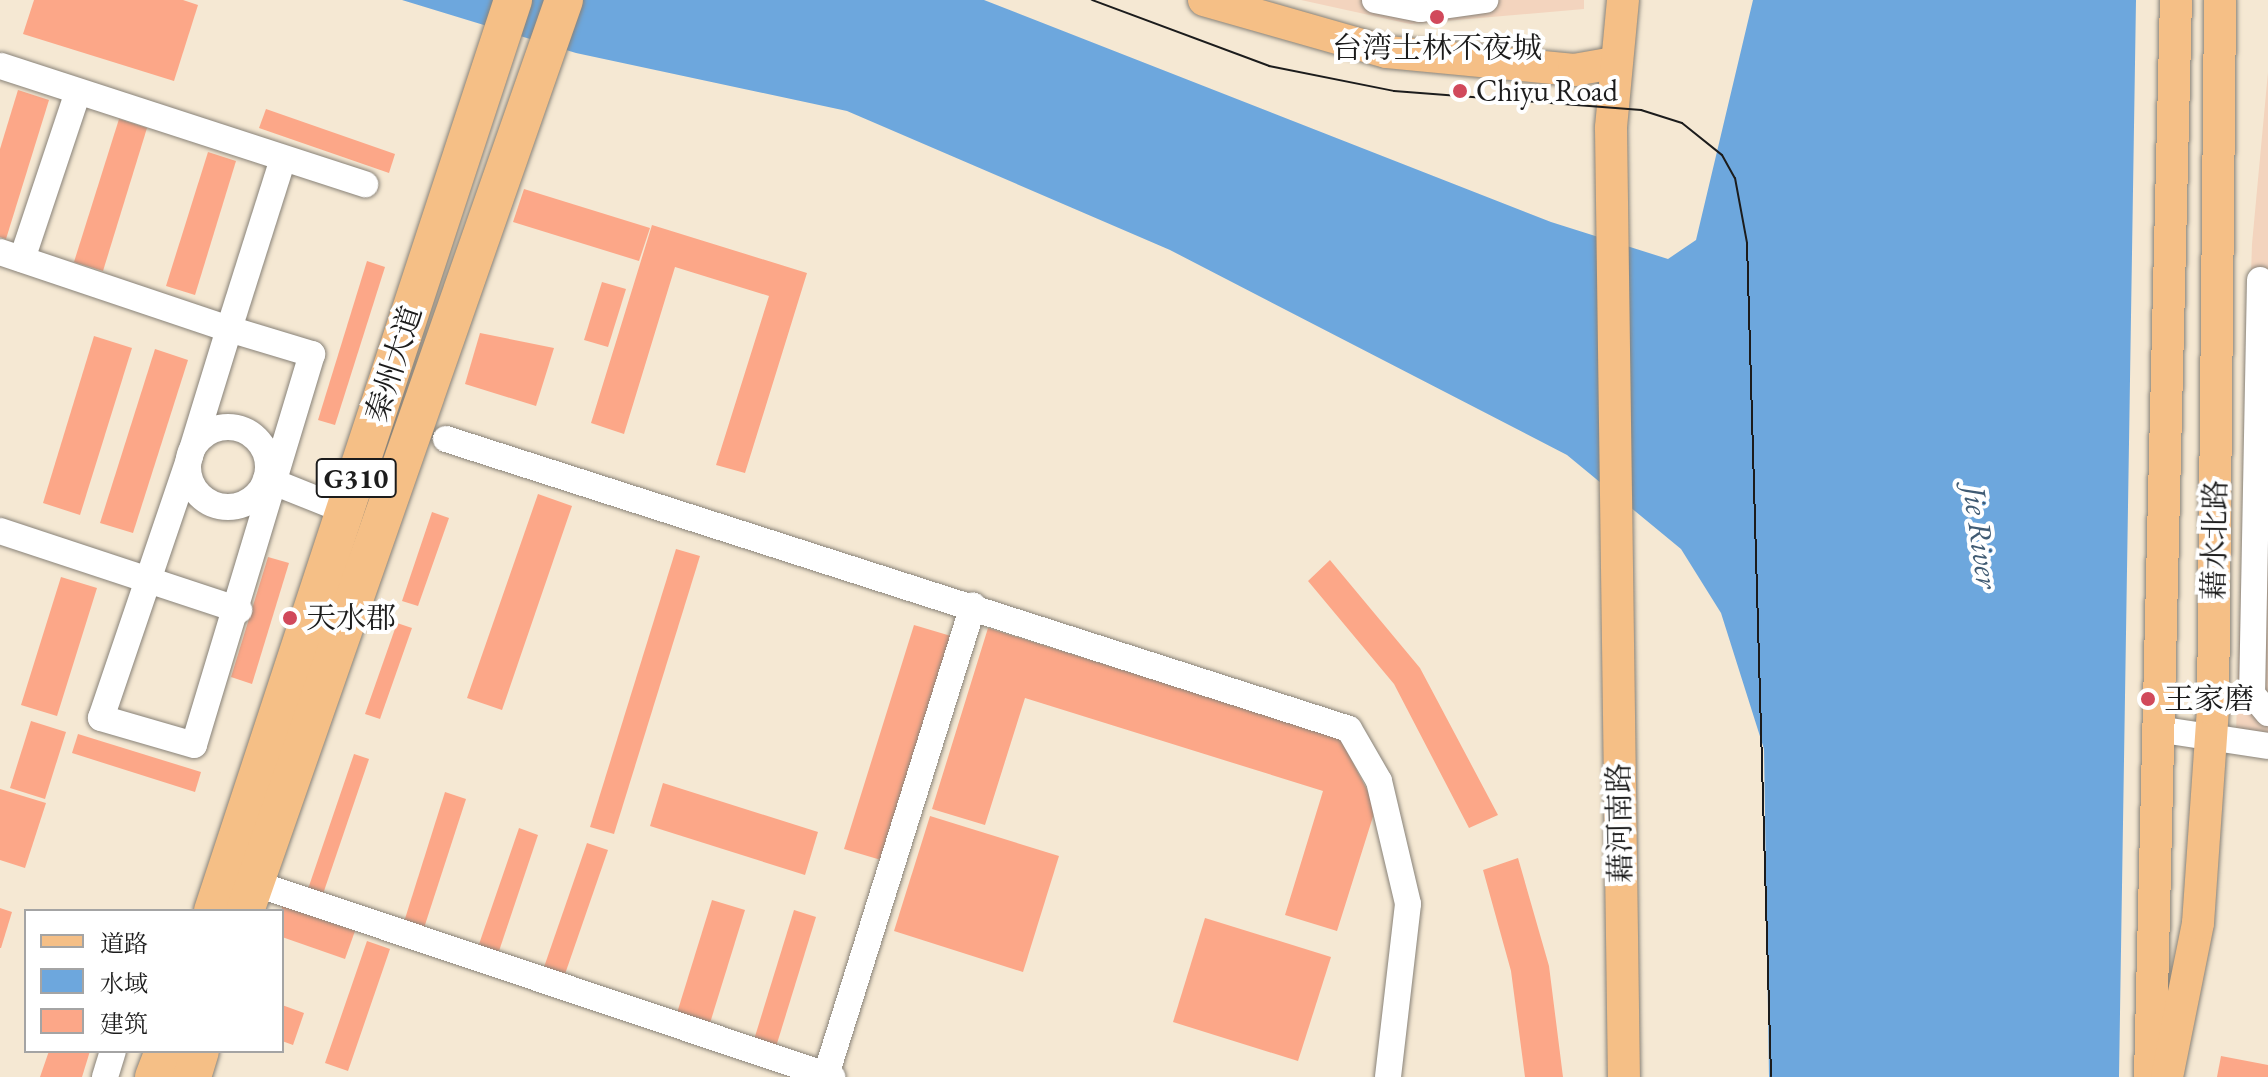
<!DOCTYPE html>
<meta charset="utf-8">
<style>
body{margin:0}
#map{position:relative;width:2268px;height:1077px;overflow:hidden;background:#f5e8d3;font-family:"EB Garamond","Noto Serif SC",serif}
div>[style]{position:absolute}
.built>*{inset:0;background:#f3d4be}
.water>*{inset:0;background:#6da7dd}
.building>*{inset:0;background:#fca788}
.roads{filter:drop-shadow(0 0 2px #888278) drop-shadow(0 0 2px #888278)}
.minor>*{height:26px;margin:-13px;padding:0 13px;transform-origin:13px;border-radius:13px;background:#fff}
.minor>.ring{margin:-13px;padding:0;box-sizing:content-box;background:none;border:26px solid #fff;border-radius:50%}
.major>*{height:32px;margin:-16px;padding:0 16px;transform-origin:16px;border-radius:16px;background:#f5bf86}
.highway>*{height:38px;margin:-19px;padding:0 19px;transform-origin:19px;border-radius:19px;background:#f5bf86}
.tram>*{height:2px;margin:-1px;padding:0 1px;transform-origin:1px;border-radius:1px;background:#1c1c1c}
.dots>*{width:22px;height:22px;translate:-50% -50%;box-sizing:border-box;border:4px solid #fff;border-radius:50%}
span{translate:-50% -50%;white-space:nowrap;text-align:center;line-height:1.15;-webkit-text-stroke:8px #fff;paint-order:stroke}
.shield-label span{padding:2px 6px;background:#fff;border:2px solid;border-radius:6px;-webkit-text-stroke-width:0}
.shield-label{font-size:28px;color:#1c1c1c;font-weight:700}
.poi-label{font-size:30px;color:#1c1c1c}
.left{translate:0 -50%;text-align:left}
.street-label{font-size:30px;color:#1c1c1c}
.water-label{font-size:32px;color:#405b73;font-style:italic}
.legend{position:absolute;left:24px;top:909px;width:260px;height:144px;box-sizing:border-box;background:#fff;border:2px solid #a4a4a4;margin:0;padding:10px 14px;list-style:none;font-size:24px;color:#1c1c1c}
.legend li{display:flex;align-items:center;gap:16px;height:40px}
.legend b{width:40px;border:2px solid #a4a4a4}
</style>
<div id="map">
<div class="built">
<div style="clip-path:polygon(1301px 0,1584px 0,1584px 9px,1410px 24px)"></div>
<div style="clip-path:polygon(2268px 72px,2268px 736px,2236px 733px,2252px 244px)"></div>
</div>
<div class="water">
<div style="clip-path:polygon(402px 0,984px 0,1551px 222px,1668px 259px,1696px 240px,1753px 0,2136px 0,2119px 1077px,1769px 1077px,1764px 749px,1721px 613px,1681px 549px,1567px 455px,1170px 250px,847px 111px,576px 53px)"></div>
</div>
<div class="building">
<div style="clip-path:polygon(34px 0,183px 0,198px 5px,174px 81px,23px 34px)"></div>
<div style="clip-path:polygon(18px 90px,49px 100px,6px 239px,0 237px,0 149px)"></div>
<div style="clip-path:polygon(266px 109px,395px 154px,389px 173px,259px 128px)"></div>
<div style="clip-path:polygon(119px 119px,147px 128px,103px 271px,74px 262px)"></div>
<div style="clip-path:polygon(208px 152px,236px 161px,195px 295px,166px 286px)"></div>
<div style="clip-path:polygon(524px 189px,650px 228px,639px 261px,513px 222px)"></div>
<div style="clip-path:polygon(652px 225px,807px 273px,745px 473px,716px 465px,769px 296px,675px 267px,624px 434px,591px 423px)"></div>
<div style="clip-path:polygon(367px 261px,385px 267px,335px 425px,318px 420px)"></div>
<div style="clip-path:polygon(602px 282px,626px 289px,608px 347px,584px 340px)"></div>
<div style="clip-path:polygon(480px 333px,554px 348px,536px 406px,465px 384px)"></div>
<div style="clip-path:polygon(94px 336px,132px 348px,80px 515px,43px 503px)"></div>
<div style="clip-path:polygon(155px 349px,188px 360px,133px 533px,100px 523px)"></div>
<div style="clip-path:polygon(538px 494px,572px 506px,502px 710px,467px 698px)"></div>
<div style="clip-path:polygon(432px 512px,449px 518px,418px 606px,402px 601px)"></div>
<div style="clip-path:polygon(676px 549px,700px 556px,614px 834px,590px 827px)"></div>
<div style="clip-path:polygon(268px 557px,289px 563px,252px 684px,231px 677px)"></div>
<div style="clip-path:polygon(1330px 560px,1420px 668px,1498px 815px,1469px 828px,1394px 684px,1308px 581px)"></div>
<div style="clip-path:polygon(61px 577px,97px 588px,57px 716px,21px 705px)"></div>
<div style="clip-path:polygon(397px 623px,412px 628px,380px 719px,365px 714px)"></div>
<div style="clip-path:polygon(914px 625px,951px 636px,881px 860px,844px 849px)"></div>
<div style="clip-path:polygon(988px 628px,1340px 738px,1376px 807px,1337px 931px,1285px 915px,1323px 791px,1025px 698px,985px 825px,932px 809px)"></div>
<div style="clip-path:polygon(31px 721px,66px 732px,45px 799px,10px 788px)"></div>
<div style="clip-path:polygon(78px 734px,201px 772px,195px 792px,72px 753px)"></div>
<div style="clip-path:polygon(354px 754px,369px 759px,323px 894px,308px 889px)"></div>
<div style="clip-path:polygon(663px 783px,818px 832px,805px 875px,650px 826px)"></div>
<div style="clip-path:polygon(0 789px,46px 803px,25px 868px,0 860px)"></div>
<div style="clip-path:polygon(445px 792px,466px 799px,423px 931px,403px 925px)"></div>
<div style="clip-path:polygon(930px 816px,1059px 856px,1023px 972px,894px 931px)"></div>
<div style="clip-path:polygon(519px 828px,538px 835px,497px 957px,477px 950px)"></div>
<div style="clip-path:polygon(587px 843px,608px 850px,564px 977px,543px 970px)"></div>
<div style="clip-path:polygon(1518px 858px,1549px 966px,1563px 1077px,1525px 1077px,1511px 971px,1483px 870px)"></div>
<div style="clip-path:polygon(712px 900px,745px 910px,710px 1023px,677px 1013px)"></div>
<div style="clip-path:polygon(282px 906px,355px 931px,345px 959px,282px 937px)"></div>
<div style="clip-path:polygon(0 908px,12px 912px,1px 948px,0 948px)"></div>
<div style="clip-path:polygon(794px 910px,816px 917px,775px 1050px,753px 1043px)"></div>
<div style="clip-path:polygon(1205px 918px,1331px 957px,1298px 1061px,1173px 1022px)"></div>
<div style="clip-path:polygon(367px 941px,390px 949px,348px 1071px,325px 1063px)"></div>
<div style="clip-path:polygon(282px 1005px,304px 1013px,293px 1045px,282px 1041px)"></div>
<div style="clip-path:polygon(49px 1051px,90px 1051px,82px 1077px,40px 1077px)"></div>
<div style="clip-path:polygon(2221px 1056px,2268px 1065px,2268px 1077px,2217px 1077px)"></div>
</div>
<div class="roads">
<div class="minor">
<div style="left:1375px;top:0;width:46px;rotate:11.3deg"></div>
<div style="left:1420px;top:9px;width:66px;rotate:-7.9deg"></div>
<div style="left:1px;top:66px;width:383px;rotate:18deg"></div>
<div style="left:0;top:252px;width:242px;rotate:18.6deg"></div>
<div style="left:229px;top:329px;width:87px;rotate:16.8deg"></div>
<div style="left:312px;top:354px;width:408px;rotate:106.8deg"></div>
<div style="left:194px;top:745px;width:97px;rotate:-163.8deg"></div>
<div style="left:101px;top:718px;width:277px;rotate:-71.2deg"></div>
<div style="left:190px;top:456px;width:133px;rotate:-72.9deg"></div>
<div style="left:229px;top:329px;width:178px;rotate:-72.4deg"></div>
<div style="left:22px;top:259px;width:176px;rotate:-71.5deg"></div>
<div style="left:2260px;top:280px;width:414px;rotate:91.1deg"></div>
<div style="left:2252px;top:694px;width:25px;rotate:50deg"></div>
<div class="ring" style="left:188px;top:427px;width:54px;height:54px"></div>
<div style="left:446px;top:439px;width:948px;rotate:17.8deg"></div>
<div style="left:1349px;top:729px;width:60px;rotate:60deg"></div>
<div style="left:1379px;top:781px;width:126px;rotate:76.7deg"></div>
<div style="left:1408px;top:904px;width:174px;rotate:96.6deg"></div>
<div style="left:266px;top:479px;width:86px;rotate:21.8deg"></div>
<div style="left:0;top:531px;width:252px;rotate:18.3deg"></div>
<div style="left:2164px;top:730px;width:105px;rotate:8.7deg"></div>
<div style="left:254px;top:883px;width:610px;rotate:18.55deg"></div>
<div style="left:826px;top:1075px;width:492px;rotate:-72.6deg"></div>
<div style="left:105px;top:1077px;width:27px;rotate:-73deg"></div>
</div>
<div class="major">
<div style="left:1204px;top:0;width:190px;rotate:15.9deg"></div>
<div style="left:1387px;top:52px;width:188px;rotate:5.5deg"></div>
<div style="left:1574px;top:70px;width:39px;rotate:-10deg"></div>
<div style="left:1623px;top:0;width:129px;rotate:95.4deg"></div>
<div style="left:1611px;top:128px;width:949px;rotate:89.22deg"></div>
<div style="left:2150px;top:1077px;width:1077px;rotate:-88.62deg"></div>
<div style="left:2167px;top:1077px;width:157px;rotate:-78.6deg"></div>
<div style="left:2198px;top:923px;width:215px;rotate:-86deg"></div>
<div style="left:2213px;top:709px;width:709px;rotate:-89.43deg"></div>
</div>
<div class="highway">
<div style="left:213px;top:911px;width:959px;rotate:-71.77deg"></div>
<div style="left:245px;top:911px;width:965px;rotate:-70.7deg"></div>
<div style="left:154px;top:1077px;width:28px;rotate:-69deg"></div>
<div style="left:192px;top:1077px;width:27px;rotate:-73deg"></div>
</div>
</div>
<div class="tram">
<div style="left:1092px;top:0;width:189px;rotate:20.4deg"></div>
<div style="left:1269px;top:66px;width:127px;rotate:11.3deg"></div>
<div style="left:1394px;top:91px;width:248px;rotate:4.4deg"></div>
<div style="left:1641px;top:110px;width:43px;rotate:17.6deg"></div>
<div style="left:1682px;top:123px;width:51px;rotate:38.7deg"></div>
<div style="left:1722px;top:155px;width:26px;rotate:61deg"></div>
<div style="left:1735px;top:178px;width:66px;rotate:79.5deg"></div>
<div style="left:1747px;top:243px;width:834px;rotate:88.35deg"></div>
</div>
<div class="dots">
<div style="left:1437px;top:17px;background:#d1495b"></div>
<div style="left:1460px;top:91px;background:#d1495b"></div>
<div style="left:290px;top:618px;background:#d1495b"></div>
<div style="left:2148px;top:699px;background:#d1495b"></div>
</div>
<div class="shield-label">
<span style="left:356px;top:478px">G310</span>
</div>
<div class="poi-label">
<span style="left:1437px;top:48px">台湾士林不夜城</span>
<span class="left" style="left:1476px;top:91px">Chiyu Road</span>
<span class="left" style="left:306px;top:618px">天水郡</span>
<span class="left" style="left:2164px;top:699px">王家磨</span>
</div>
<div class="street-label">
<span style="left:394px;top:364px;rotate:-72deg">秦州大道</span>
<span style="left:2215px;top:540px;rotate:-89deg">藉水北路</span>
<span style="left:1620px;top:823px;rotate:-91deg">藉河南路</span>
</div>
<div class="water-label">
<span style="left:1981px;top:537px;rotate:82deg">Jie River</span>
</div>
<ul class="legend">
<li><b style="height:10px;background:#f5bf86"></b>道路</li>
<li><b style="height:22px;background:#6da7dd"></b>水域</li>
<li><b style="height:22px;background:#fca788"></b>建筑</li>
</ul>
</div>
